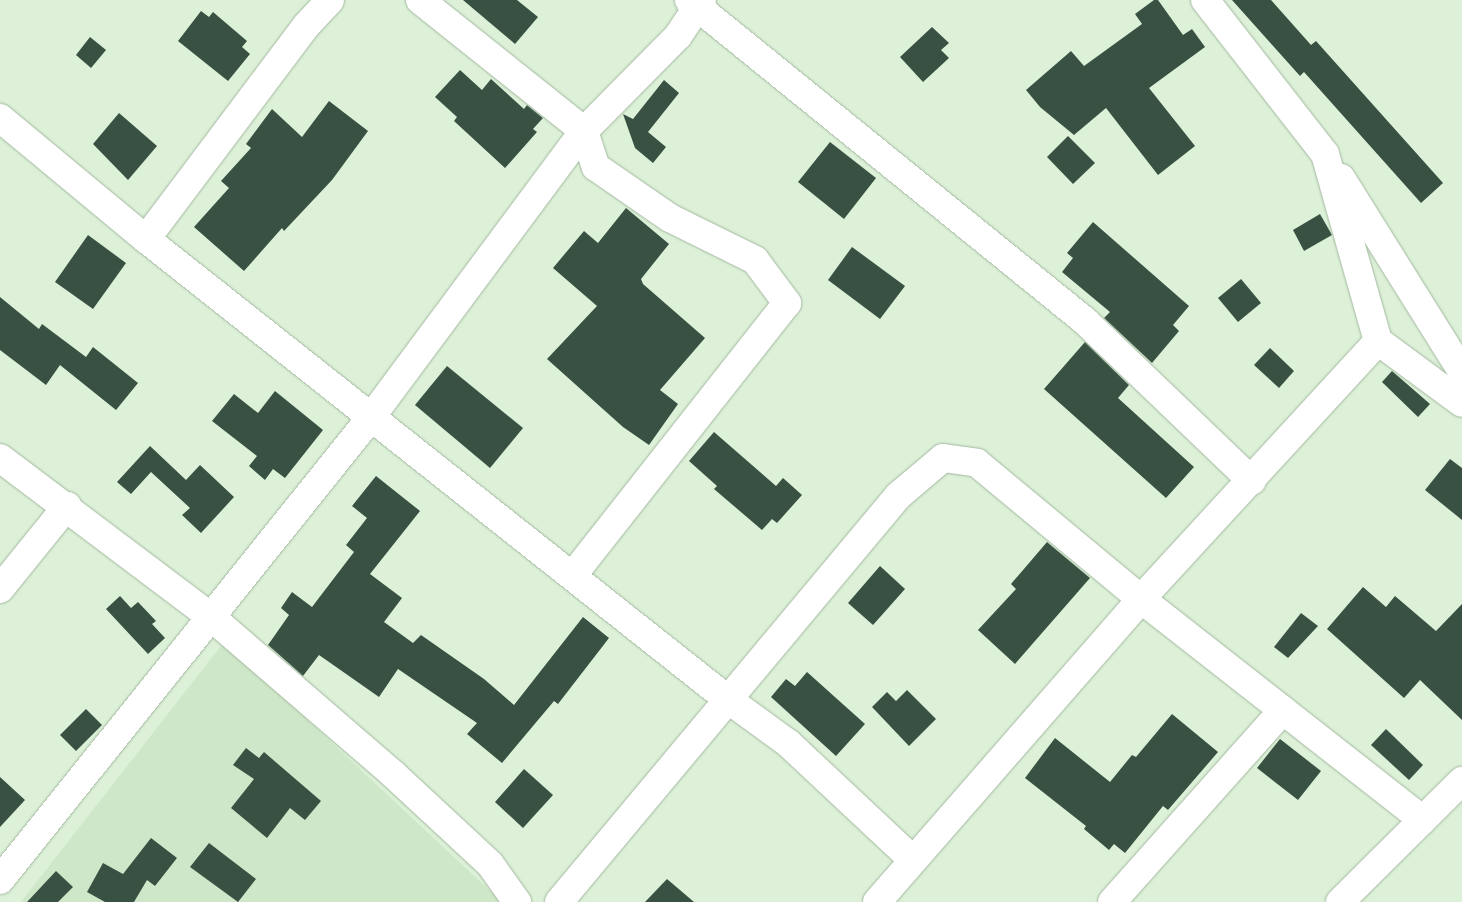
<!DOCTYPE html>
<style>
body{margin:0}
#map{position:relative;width:1462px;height:902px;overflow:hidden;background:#dcf1d8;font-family:Overpass,sans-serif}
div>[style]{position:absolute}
.built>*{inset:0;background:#cee7c8}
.building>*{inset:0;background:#385143}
.roads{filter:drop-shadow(0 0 1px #a4b8a0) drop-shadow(0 0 1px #a4b8a0)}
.minor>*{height:28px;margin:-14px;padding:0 14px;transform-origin:14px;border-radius:14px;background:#fff}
span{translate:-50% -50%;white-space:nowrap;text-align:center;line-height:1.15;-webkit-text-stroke:5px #fff;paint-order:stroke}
</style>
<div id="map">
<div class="built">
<div style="clip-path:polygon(224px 642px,502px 902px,21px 902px)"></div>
</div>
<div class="building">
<div style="clip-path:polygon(463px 0,517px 0,538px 17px,515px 44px)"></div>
<div style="clip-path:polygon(1154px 0,1158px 0,1183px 35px,1192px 29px,1205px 47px,1149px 88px,1195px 146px,1158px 175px,1106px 108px,1074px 135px,1040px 107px,1026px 90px,1071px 51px,1084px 66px,1142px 24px,1135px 14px)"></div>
<div style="clip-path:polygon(1232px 0,1271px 0,1311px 45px,1316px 41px,1443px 183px,1421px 203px,1304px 72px,1300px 76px)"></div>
<div style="clip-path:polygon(201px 11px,209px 17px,213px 12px,247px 41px,242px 47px,250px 54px,228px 81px,178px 41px)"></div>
<div style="clip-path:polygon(932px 27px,949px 43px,941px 50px,949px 58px,923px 82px,900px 57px)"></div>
<div style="clip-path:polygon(90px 37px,106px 50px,91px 68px,76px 55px)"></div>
<div style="clip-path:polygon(460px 70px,482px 90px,491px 79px,524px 109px,527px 105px,543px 118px,533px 129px,537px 132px,505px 168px,454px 121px,457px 117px,435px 97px)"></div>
<div style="clip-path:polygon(664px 80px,679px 93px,648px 132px,666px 147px,653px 163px,635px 148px,623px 114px,633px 119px)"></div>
<div style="clip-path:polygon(329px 101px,368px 131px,332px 180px,284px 231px,282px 228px,244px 271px,194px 227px,229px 188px,221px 181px,251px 148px,246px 144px,272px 109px,302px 137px)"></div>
<div style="clip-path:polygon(119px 113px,157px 146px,128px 180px,93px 144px)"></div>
<div style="clip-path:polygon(1068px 136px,1095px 163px,1073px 184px,1047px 157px)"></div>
<div style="clip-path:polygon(830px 142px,876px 178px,844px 219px,798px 182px)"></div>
<div style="clip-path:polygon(626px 208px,669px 244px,641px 279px,643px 284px,705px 338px,660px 390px,678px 404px,649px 445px,623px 427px,547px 359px,597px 306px,553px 268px,584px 231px,598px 243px)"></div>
<div style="clip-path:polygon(1320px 214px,1332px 235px,1304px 251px,1293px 230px)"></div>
<div style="clip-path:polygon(1093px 222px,1189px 306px,1173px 325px,1179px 331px,1152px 363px,1104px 318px,1110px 312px,1062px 272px,1073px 258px,1067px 253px)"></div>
<div style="clip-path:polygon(88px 235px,126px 263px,93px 309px,55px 282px)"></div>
<div style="clip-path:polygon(852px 247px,905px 286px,880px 319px,828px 280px)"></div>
<div style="clip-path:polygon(1241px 279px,1261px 303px,1238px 322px,1218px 298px)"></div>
<div style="clip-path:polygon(0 297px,39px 329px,42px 324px,86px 357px,93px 347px,138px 383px,116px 410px,60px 365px,46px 385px,0 350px)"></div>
<div style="clip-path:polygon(1085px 342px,1129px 385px,1118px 398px,1194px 467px,1166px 498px,1044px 389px)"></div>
<div style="clip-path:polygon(1270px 348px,1294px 371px,1279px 388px,1254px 365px)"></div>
<div style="clip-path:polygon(447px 366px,523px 428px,490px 468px,415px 405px)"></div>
<div style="clip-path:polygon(1392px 371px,1430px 404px,1418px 417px,1382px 382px)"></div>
<div style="clip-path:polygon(275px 391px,323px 430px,285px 478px,273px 469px,265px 480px,249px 466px,257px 456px,212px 421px,234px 394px,258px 413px)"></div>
<div style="clip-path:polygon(714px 432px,776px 486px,783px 478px,802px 495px,777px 523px,772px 519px,762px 530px,714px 489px,717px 486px,689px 461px)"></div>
<div style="clip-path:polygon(150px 446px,186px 480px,200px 465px,234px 497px,201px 533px,182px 515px,190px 508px,151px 472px,131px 494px,117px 482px)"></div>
<div style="clip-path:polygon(1450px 459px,1462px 468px,1462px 520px,1425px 490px)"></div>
<div style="clip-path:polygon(376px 476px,420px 511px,370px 574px,402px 598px,384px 622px,413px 643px,421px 635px,484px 679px,514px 705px,583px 617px,609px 638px,558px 704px,554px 701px,502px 763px,467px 734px,477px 723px,398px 669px,379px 697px,319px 655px,303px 676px,268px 645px,289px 615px,281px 608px,292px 592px,312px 607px,354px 552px,346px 545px,367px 518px,352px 506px)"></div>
<div style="clip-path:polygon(1047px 542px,1090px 578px,1015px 664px,978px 630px,1016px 589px,1011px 584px)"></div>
<div style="clip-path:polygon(880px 566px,905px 589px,873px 625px,848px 603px)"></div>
<div style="clip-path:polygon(1363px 587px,1386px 607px,1395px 596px,1436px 631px,1462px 604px,1462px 720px,1420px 680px,1404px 698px,1327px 629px)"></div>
<div style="clip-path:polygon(120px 596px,131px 608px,138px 602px,156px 621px,152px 624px,165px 638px,148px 654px,106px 609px)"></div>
<div style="clip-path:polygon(1301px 613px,1318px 626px,1288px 658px,1274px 647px)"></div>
<div style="clip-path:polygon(807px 672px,865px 724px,836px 756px,771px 697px,786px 679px,795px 686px)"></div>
<div style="clip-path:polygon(907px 690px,936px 719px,909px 746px,872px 707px,887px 692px,896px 701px)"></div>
<div style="clip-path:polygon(86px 709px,102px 725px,76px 751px,60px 735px)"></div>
<div style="clip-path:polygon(1172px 714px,1218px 752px,1168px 810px,1163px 806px,1125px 853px,1114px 844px,1109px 850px,1084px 829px,1086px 826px,1025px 778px,1055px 738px,1110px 782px,1132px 755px,1136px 757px)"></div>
<div style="clip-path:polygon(1386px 729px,1423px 765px,1409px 780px,1371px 745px)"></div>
<div style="clip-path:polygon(1280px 739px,1321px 771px,1298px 800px,1257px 768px)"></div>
<div style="clip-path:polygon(246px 748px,259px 758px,264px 752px,321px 801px,305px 820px,290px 808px,267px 838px,231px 808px,254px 779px,233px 765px)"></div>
<div style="clip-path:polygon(524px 769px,553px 795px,523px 828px,495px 802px)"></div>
<div style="clip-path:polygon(0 777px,25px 800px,0 827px)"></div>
<div style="clip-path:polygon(151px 838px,177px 858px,155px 886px,147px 880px,134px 902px,105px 902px,87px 892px,103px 863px,123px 874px)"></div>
<div style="clip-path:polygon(209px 843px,256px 879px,238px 902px,190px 867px)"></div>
<div style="clip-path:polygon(56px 871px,73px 887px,58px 902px,27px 902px)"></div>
<div style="clip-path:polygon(667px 879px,694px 902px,645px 902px)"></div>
</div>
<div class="roads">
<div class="minor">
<div style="left:420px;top:0;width:210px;rotate:38.6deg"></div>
<div style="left:584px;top:131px;width:38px;rotate:72deg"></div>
<div style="left:596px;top:167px;width:90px;rotate:34.6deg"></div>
<div style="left:670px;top:218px;width:95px;rotate:26.3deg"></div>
<div style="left:755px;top:260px;width:54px;rotate:53.3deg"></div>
<div style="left:787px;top:303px;width:346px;rotate:128.2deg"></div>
<div style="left:689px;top:0;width:510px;rotate:39.03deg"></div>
<div style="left:1085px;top:321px;width:231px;rotate:43.8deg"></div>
<div style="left:1205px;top:0;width:195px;rotate:52.1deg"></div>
<div style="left:1325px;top:154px;width:194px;rotate:74.2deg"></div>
<div style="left:1378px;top:341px;width:104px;rotate:36.4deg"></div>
<div style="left:0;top:118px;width:190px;rotate:39.7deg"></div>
<div style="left:146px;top:239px;width:740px;rotate:38.36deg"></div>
<div style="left:726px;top:698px;width:77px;rotate:36deg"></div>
<div style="left:788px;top:743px;width:170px;rotate:43.1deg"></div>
<div style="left:1341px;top:178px;width:229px;rotate:58deg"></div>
<div style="left:146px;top:239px;width:266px;rotate:-53.1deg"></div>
<div style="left:306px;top:26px;width:35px;rotate:-47deg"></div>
<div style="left:0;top:458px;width:263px;rotate:37deg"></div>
<div style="left:210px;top:616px;width:242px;rotate:40.8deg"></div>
<div style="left:393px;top:774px;width:132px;rotate:42.9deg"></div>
<div style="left:490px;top:864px;width:47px;rotate:54.6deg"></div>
<div style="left:0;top:589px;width:107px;rotate:-51.1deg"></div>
<div style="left:0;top:880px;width:595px;rotate:-51.28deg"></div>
<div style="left:372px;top:416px;width:355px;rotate:-53.4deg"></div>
<div style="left:584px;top:131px;width:134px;rotate:-45.3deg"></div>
<div style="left:678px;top:36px;width:43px;rotate:-56.3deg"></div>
<div style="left:559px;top:902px;width:529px;rotate:-50.14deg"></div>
<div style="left:898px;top:496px;width:59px;rotate:-40.2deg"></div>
<div style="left:943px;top:458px;width:34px;rotate:8deg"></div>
<div style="left:977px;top:463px;width:213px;rotate:39.7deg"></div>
<div style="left:1141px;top:599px;width:358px;rotate:38.1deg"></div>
<div style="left:877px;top:902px;width:402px;rotate:-48.9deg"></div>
<div style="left:1141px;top:599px;width:350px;rotate:-47.4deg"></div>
<div style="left:1112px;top:902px;width:257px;rotate:-48.3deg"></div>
<div style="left:1340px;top:902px;width:172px;rotate:-44.8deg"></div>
</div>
</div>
</div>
